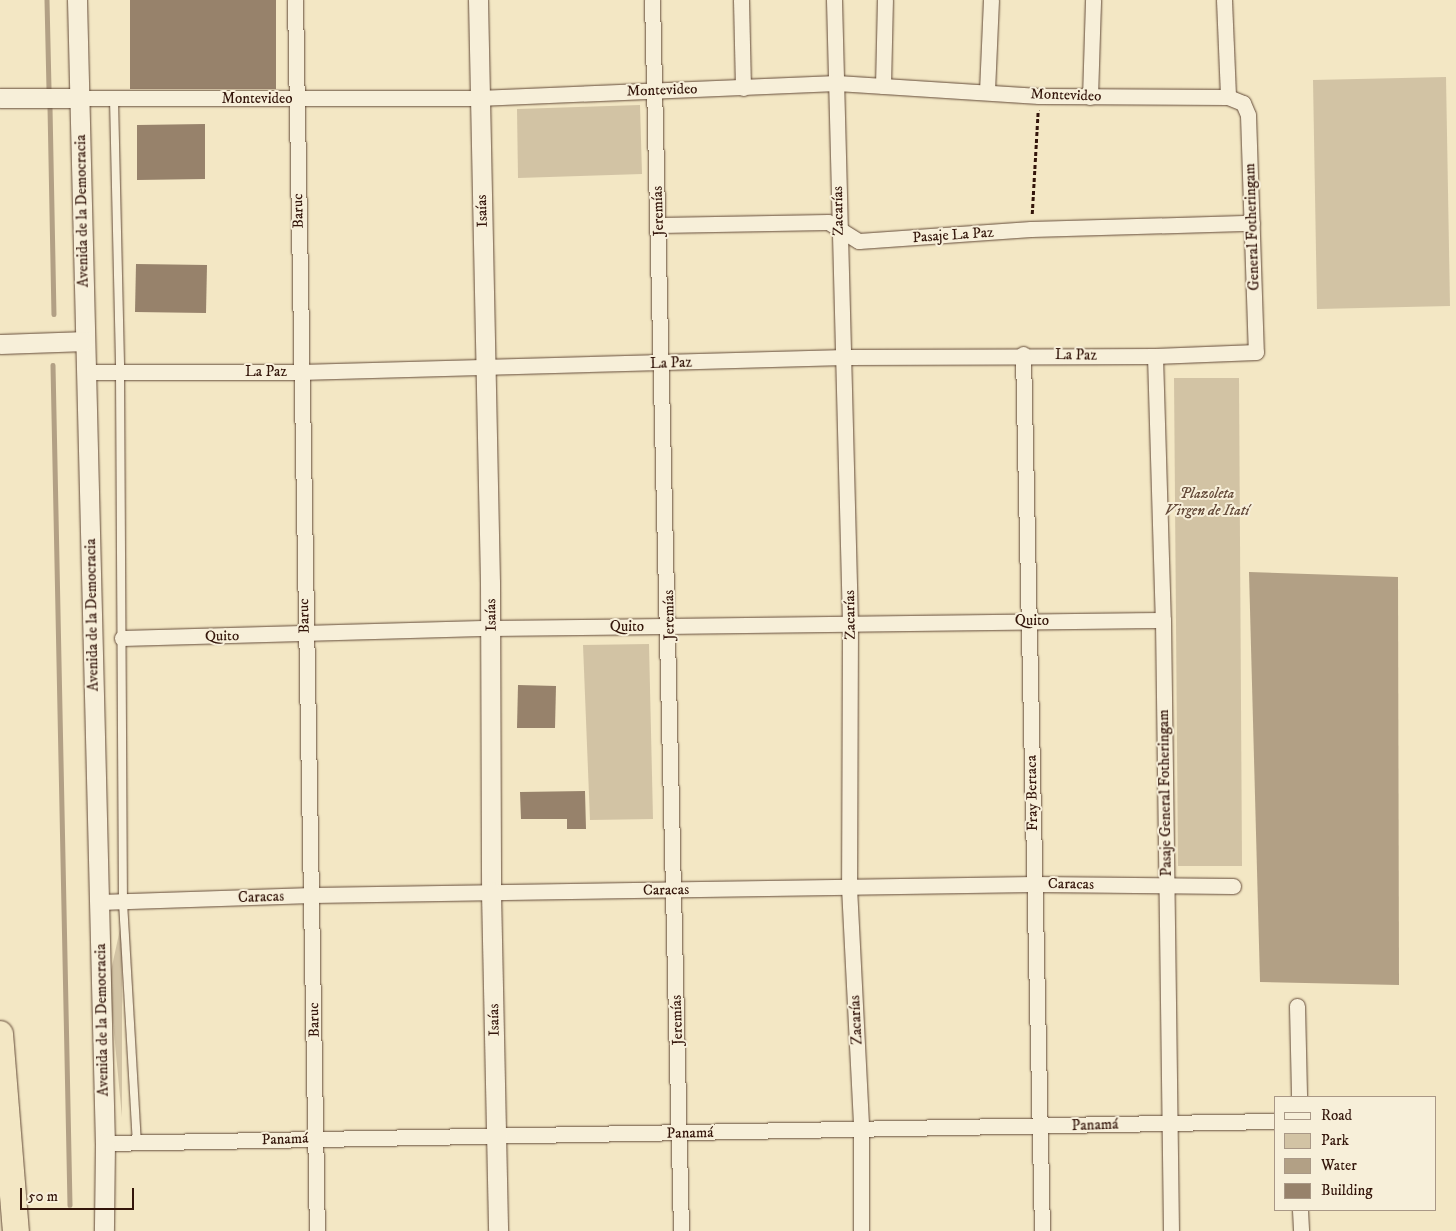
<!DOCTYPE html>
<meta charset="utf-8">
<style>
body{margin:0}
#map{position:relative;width:1456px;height:1231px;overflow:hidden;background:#f3e7c4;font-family:"IM FELL DW Pica",serif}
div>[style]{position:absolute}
.green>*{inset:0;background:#d2c3a4}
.water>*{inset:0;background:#b2a085}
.stream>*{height:4.5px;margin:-2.25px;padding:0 2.25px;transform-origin:2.25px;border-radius:2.25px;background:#b2a085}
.building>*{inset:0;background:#97826b}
.path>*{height:2.5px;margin-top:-1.25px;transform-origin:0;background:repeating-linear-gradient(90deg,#33150a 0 4px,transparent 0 6.5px)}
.roads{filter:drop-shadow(0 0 1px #634a38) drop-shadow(0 0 1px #634a38)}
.service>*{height:8px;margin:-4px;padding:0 4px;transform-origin:4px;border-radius:4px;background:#f7efd9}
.minor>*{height:15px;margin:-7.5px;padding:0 7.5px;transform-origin:7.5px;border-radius:7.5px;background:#f7efd9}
.tertiary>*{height:19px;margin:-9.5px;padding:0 9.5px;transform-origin:9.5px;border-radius:9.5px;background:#f7efd9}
.trunk>*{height:26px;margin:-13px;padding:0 13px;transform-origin:13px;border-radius:13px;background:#f3e7c4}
span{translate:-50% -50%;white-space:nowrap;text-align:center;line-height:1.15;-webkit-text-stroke:4px #f7efd9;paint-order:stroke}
.street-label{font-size:15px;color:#33150a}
.park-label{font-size:15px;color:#634938;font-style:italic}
.legend{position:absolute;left:1274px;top:1096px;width:162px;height:115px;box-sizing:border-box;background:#f7efd9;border:1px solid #a99886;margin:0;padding:6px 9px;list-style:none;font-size:15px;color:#33150a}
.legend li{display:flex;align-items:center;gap:10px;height:25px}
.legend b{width:25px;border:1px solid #a99886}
.scale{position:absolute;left:20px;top:1188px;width:114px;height:22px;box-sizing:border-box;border:2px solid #33150a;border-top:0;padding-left:6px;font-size:15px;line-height:18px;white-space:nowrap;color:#33150a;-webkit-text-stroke:4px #f7efd9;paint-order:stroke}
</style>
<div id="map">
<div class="green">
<div style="clip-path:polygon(1446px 77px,1450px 306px,1317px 309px,1313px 80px)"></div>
<div style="clip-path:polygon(640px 105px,642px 174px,518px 178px,517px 109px)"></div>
<div style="clip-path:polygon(1174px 378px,1239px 378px,1242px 866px,1178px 866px)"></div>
<div style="clip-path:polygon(649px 644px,653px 819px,590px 820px,583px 645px)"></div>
<div style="clip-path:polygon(122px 920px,122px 1117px,109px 980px)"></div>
</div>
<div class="water">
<div style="clip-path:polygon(1249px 572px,1398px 577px,1399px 985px,1260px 982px)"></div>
</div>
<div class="stream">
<div style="left:47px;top:0;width:89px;rotate:88.7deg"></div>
<div style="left:50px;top:107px;width:207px;rotate:88.9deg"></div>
<div style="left:53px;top:365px;width:840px;rotate:88.84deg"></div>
</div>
<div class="building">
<div style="clip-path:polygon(130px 0,276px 0,276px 89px,130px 89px)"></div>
<div style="clip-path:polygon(205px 124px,205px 179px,137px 180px,137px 125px)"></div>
<div style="clip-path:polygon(136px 264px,207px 265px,206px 313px,135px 312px)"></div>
<div style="clip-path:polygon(518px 685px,556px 686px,555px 728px,517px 728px)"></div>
<div style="clip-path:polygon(585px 791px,586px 829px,567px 829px,567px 819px,521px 819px,520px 792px)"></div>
</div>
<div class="path">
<div style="left:1032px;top:214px;width:104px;rotate:-86.7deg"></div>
</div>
<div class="roads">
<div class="service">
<div style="left:114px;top:99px;width:273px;rotate:88.7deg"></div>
<div style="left:120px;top:372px;width:530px;rotate:89.68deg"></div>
<div style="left:123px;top:902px;width:242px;rotate:86.7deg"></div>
</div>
<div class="minor">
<div style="left:295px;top:0;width:1231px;rotate:88.98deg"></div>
<div style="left:652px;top:0;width:1231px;rotate:88.65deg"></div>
<div style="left:741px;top:0;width:88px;rotate:88.7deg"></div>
<div style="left:834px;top:0;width:622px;rotate:88.53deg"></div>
<div style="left:850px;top:622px;width:265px;rotate:90.2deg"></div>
<div style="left:849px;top:887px;width:241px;rotate:87.1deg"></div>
<div style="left:861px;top:1128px;width:103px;rotate:90deg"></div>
<div style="left:1224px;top:0;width:97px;rotate:87.6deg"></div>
<div style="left:883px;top:86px;width:86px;rotate:-88.7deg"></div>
<div style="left:987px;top:91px;width:91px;rotate:-87.5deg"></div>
<div style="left:1090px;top:97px;width:97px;rotate:-88.2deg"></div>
<div style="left:80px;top:98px;width:398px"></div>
<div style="left:478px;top:98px;width:359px;rotate:-2.4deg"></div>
<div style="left:837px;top:83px;width:202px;rotate:3.7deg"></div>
<div style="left:1039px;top:96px;width:189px;rotate:0.3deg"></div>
<div style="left:1228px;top:97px;width:16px;rotate:22deg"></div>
<div style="left:1243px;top:103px;width:13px;rotate:67deg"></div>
<div style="left:1248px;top:115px;width:237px;rotate:88.1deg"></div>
<div style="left:1256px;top:352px;width:101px;rotate:177.7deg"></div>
<div style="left:1155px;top:356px;width:310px;rotate:179.8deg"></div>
<div style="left:845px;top:357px;width:546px;rotate:178.43deg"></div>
<div style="left:299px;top:372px;width:213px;rotate:180deg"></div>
<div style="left:659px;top:225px;width:169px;rotate:-1deg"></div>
<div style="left:828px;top:222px;width:36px;rotate:32deg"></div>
<div style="left:859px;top:241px;width:172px;rotate:-4deg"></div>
<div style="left:1031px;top:229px;width:221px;rotate:-1.6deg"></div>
<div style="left:1023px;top:354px;width:877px;rotate:88.76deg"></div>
<div style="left:1155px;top:356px;width:264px;rotate:88.3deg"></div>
<div style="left:1163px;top:620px;width:611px;rotate:89.25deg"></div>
<div style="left:122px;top:638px;width:369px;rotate:-1.6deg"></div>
<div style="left:491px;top:628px;width:672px;rotate:-0.68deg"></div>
<div style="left:99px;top:902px;width:213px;rotate:-1.9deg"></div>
<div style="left:312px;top:895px;width:722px;rotate:-0.87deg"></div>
<div style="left:1034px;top:884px;width:199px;rotate:0.6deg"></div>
<div style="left:1297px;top:1006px;width:91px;rotate:88.7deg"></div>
<div style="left:105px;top:1143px;width:1170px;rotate:-1.08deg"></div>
<div style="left:1300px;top:1210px;width:21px;rotate:87deg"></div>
</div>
<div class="tertiary">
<div style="left:77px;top:0;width:1143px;rotate:88.6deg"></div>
<div style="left:105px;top:1143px;width:88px;rotate:90.7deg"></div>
<div style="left:478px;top:0;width:583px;rotate:88.82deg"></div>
<div style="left:490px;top:583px;width:309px;rotate:89.8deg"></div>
<div style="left:491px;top:892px;width:339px;rotate:88.8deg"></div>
<div style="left:0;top:98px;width:80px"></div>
<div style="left:0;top:344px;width:84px;rotate:-2deg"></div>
</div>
<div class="trunk">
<div style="left:0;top:1034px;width:198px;rotate:85.4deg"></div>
</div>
</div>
<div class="street-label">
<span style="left:662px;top:90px;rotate:-2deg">Montevideo</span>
<span style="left:1066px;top:95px;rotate:2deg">Montevideo</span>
<span style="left:257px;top:99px">Montevideo</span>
<span style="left:82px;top:211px;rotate:-91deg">Avenida de la Democracia</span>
<span style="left:298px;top:211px;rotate:-91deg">Baruc</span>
<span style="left:482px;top:211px;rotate:-92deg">Isaías</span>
<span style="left:658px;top:211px;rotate:-92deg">Jeremías</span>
<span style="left:838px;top:211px;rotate:-91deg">Zacarías</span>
<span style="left:1252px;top:227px;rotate:-92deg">General Fotheringam</span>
<span style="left:953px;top:235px;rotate:-4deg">Pasaje La Paz</span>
<span style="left:1076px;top:355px;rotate:1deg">La Paz</span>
<span style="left:671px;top:363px;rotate:-2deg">La Paz</span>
<span style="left:266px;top:372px">La Paz</span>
<span style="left:92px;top:615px;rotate:-91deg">Avenida de la Democracia</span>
<span style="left:491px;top:615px;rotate:-91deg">Isaías</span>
<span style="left:669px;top:615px;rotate:-91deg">Jeremías</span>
<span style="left:850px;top:615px;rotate:-91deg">Zacarías</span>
<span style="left:304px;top:616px;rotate:-91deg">Baruc</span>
<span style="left:1032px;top:621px">Quito</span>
<span style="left:627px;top:627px">Quito</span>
<span style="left:222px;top:636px;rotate:-1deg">Quito</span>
<span style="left:1032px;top:793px;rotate:-91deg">Fray Bertaca</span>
<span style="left:1165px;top:793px;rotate:-91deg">Pasaje General Fotheringam</span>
<span style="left:1071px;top:884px;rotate:1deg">Caracas</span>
<span style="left:666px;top:890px;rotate:-1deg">Caracas</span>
<span style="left:261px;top:897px;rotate:-2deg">Caracas</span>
<span style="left:102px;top:1020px;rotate:-91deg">Avenida de la Democracia</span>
<span style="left:314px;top:1020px;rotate:-91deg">Baruc</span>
<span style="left:494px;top:1020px;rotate:-91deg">Isaías</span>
<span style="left:677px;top:1020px;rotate:-92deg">Jeremías</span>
<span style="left:856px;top:1020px;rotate:-93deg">Zacarías</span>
<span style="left:1095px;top:1125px;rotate:-2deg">Panamá</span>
<span style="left:690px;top:1133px;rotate:-1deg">Panamá</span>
<span style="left:285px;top:1139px;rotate:-2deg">Panamá</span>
</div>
<div class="park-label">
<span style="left:1207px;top:502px">Plazoleta<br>Virgen de Itatí</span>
</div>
<ul class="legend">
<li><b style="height:6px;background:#f7efd9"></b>Road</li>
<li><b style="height:14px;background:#d2c3a4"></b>Park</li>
<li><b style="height:14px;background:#b2a085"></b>Water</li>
<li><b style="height:14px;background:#97826b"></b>Building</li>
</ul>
<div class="scale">50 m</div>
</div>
